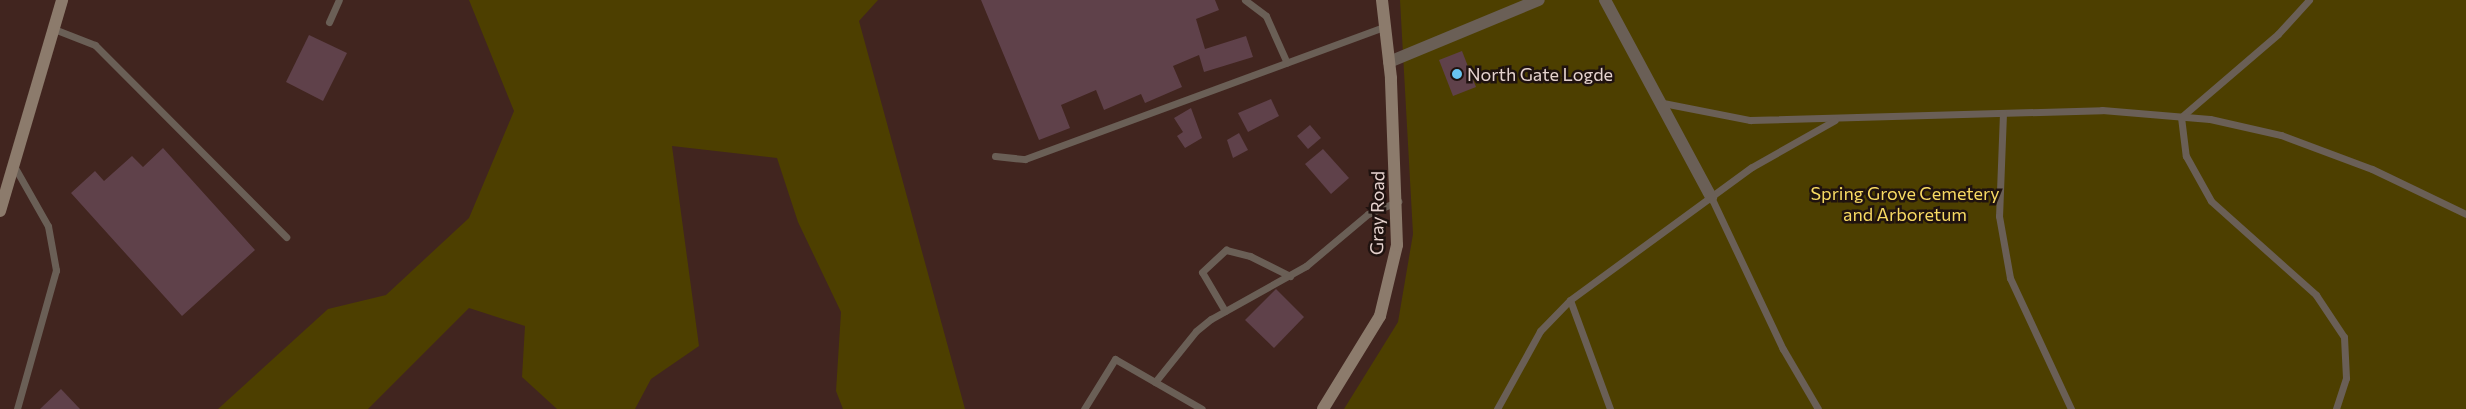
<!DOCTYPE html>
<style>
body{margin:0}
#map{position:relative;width:2466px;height:409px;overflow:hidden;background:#41251f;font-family:Commissioner,sans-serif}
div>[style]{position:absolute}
.green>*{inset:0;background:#4d3f00}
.building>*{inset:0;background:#5f414a}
.lane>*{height:7px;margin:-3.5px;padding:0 3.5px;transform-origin:3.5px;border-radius:3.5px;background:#6a5f56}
.street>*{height:12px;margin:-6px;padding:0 6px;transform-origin:6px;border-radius:6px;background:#6a5f56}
.secondary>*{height:12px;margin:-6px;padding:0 6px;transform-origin:6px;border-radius:6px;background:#8c7b6c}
.dots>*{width:14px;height:14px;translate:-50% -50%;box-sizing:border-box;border:2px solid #1f120f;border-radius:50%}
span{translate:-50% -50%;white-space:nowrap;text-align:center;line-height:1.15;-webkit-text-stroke:5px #1f120f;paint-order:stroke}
.poi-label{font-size:18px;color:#e5d2ce}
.left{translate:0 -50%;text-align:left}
.park-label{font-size:18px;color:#f8da63}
.street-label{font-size:18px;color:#e5d2ce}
</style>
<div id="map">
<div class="green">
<div style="clip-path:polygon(469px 0,878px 0,859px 21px,965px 409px,843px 409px,836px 391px,841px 312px,798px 222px,777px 158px,672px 146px,699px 346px,651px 379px,635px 409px,557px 409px,522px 377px,525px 326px,469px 308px,368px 409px,218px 409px,328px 309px,386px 295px,469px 218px,514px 111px)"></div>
<div style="clip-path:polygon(1400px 0,2466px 0,2466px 409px,1344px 409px,1398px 322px,1413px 234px)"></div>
</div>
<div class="building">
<div style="clip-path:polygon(981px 0,1215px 0,1219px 10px,1196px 19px,1205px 49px,1246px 36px,1253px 57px,1204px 72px,1199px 55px,1173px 66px,1182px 87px,1145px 103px,1141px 94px,1104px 110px,1096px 90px,1061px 105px,1070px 128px,1039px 140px)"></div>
<div style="clip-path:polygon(309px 35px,347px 53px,323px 101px,286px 82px)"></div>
<div style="clip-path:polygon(1462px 51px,1476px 87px,1453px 96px,1439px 60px)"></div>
<div style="clip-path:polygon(1271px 99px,1279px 116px,1248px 132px,1238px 113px)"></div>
<div style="clip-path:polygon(1191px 108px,1202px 138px,1185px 148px,1177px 136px,1183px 132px,1174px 118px)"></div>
<div style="clip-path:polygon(1310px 125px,1321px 138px,1308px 149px,1297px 136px)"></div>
<div style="clip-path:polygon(1239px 133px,1248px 150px,1233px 158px,1227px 140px)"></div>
<div style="clip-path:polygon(163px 148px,255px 250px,182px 316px,71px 193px,95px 171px,104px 181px,132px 156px,143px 167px)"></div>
<div style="clip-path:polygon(1323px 149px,1349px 178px,1331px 194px,1305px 164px)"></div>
<div style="clip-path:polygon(1276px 289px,1304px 317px,1274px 348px,1245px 320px)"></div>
<div style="clip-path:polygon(61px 389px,80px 409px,40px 409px)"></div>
</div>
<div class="lane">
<div style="left:1245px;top:0;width:26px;rotate:37deg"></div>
<div style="left:1266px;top:16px;width:51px;rotate:65.9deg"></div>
<div style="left:2309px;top:0;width:46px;rotate:132.4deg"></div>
<div style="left:2278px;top:34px;width:128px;rotate:139.4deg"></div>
<div style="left:2181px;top:117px;width:39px;rotate:83deg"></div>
<div style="left:2186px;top:156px;width:51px;rotate:60.9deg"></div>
<div style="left:2211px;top:201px;width:141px;rotate:41.8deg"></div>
<div style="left:2316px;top:295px;width:50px;rotate:56.3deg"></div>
<div style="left:2344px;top:337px;width:41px;rotate:87.2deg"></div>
<div style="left:2346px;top:378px;width:33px;rotate:108deg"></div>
<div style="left:329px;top:22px;width:24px;rotate:-66deg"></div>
<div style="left:54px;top:29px;width:44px;rotate:21.3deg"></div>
<div style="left:95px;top:45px;width:271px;rotate:45.1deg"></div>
<div style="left:1663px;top:103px;width:89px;rotate:11.1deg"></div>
<div style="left:1750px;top:120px;width:352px;rotate:-1.6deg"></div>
<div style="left:2102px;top:110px;width:108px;rotate:4.8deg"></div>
<div style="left:2210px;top:119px;width:73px;rotate:12.7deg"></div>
<div style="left:2281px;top:135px;width:97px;rotate:20.5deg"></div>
<div style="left:2372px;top:169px;width:104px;rotate:25.6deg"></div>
<div style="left:2003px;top:113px;width:103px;rotate:92.2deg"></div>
<div style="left:1999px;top:216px;width:63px;rotate:79.9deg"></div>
<div style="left:2010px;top:278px;width:145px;rotate:65deg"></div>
<div style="left:995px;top:156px;width:30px;rotate:6deg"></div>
<div style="left:1025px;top:159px;width:385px;rotate:-20.2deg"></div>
<div style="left:14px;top:166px;width:69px;rotate:60.5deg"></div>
<div style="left:48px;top:226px;width:45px;rotate:79.7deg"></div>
<div style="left:56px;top:270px;width:144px;rotate:105.7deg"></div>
<div style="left:1711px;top:197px;width:168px;rotate:64.7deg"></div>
<div style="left:1783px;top:349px;width:69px;rotate:59.7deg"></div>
<div style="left:1570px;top:300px;width:116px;rotate:69.8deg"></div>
<div style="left:1225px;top:311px;width:45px;rotate:-120.5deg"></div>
<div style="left:1202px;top:272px;width:33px;rotate:-43deg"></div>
<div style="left:1226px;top:250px;width:25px;rotate:14deg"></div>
<div style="left:1250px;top:256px;width:45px;rotate:26.6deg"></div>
<div style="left:1155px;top:382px;width:65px;rotate:-51.2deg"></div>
<div style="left:1196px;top:331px;width:19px;rotate:-39deg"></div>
<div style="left:1211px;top:319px;width:109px;rotate:-29.2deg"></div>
<div style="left:1306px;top:266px;width:81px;rotate:-40deg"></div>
<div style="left:1368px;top:214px;width:33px;rotate:-23deg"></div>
<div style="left:1084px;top:409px;width:59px;rotate:-58.2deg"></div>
<div style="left:1115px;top:359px;width:100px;rotate:29.9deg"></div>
<div style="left:1497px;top:409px;width:89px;rotate:-61.1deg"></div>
<div style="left:1540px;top:331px;width:43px;rotate:-45.9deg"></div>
<div style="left:1570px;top:300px;width:225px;rotate:-36.2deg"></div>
<div style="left:1752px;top:167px;width:95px;rotate:-29.5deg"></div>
</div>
<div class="street">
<div style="left:1605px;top:0;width:224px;rotate:61.7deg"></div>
<div style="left:1389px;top:62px;width:162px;rotate:-22.5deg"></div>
</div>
<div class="secondary">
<div style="left:0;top:211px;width:220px;rotate:-73.6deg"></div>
<div style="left:1323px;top:409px;width:109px;rotate:-58.5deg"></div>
<div style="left:1380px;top:316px;width:73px;rotate:-76.5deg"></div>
<div style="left:1397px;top:245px;width:167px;rotate:-92.1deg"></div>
<div style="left:1391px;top:78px;width:79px;rotate:-96.6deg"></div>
</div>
<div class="dots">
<div style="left:1457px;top:74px;background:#68c4f0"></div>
</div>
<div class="poi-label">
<span class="left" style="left:1467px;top:74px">North Gate Logde</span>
</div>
<div class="park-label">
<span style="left:1905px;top:204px">Spring Grove Cemetery<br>and Arboretum</span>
</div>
<div class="street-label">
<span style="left:1377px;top:213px;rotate:-89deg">Gray Road</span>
</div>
</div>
